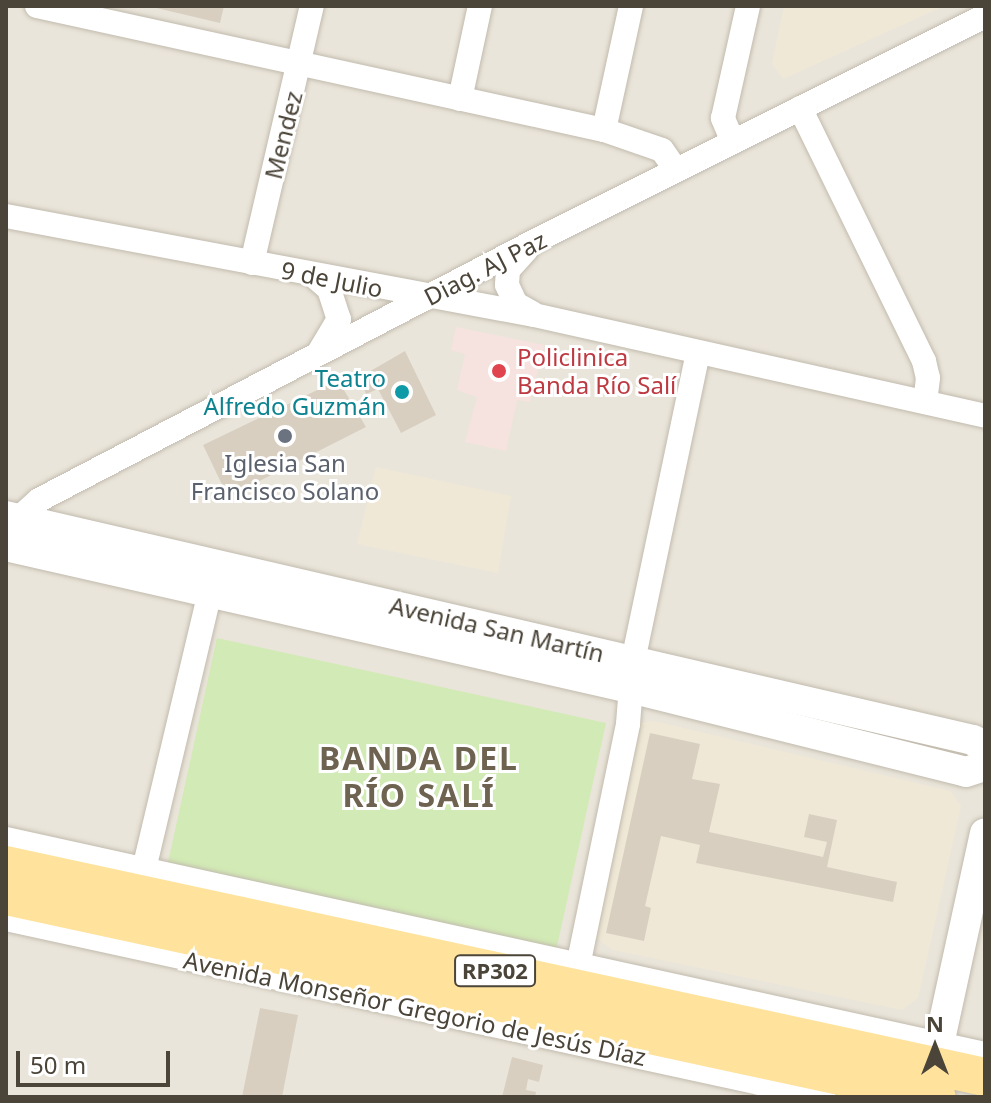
<!DOCTYPE html>
<meta charset="utf-8">
<style>
body{margin:0}
#map{position:relative;width:991px;height:1103px;overflow:hidden;background:#f6f3ec;font-family:"Noto Sans",sans-serif}
div>[style]{position:absolute}
.residential>*{inset:0;background:#eae5da}
.education>*{inset:0;background:#efe8d6}
.medical>*{inset:0;background:#f6e3e0}
.green>*{inset:0;background:#d2eab5}
.building>*{inset:0;background:#d8cfc1}
.roads{filter:drop-shadow(0 0 2px #c2bbae) drop-shadow(0 0 2px #c2bbae)}
.minor>*{height:24px;margin:-12px;padding:0 12px;transform-origin:12px;border-radius:12px;background:#fff}
.tertiary>*{height:30px;margin:-15px;padding:0 15px;transform-origin:15px;border-radius:15px;background:#fff}
.primary>*{height:38px;margin:-19px;padding:0 19px;transform-origin:19px;border-radius:19px;background:#ffe39c}
.dots>*{width:22px;height:22px;translate:-50% -50%;box-sizing:border-box;border:4px solid #fff;border-radius:50%}
span{translate:-50% -50%;white-space:nowrap;text-align:center;line-height:1.15;-webkit-text-stroke:6px #fff;paint-order:stroke}
.shield-label span{padding:2px 6px;background:#fff;border:2px solid;border-radius:6px;-webkit-text-stroke-width:0}
.shield-label{font-size:22px;color:#4b4439;font-weight:700}
.street-label{font-size:24px;color:#4b4439}
.health-label{font-size:24px;color:#be3a42}
.left{translate:0 -50%;text-align:left}
.culture-label{font-size:24px;color:#0d838f}
.right{translate:-100% -50%;text-align:right}
.worship-label{font-size:24px;color:#5b616d}
.district-label{font-size:32px;color:#6e6250;font-weight:700;letter-spacing:2px}
.frame{position:absolute;inset:0;border:8px solid #4b4439;pointer-events:none}
.north{position:absolute;left:895px;top:1007px;width:80px;height:80px;-webkit-text-stroke:6px #fff;paint-order:stroke;rotate:0deg;font-size:22px;font-weight:700;line-height:32px;text-align:center;color:#4b4439}
.north::after{content:'';display:block;margin:auto;width:28px;height:36px;background:#4b4439;clip-path:polygon(50% 0,100% 100%,50% 72%,0 100%)}
.scale{position:absolute;left:16px;top:1051px;width:154px;height:36px;box-sizing:border-box;border:4px solid #4b4439;border-top:0;padding-left:10px;font-size:24px;line-height:28px;white-space:nowrap;color:#4b4439;-webkit-text-stroke:6px #fff;paint-order:stroke}
</style>
<div id="map">
<div class="residential">
<div style="clip-path:polygon(6px 6px,985px 6px,985px 1097px,6px 1097px)"></div>
</div>
<div class="education">
<div style="clip-path:polygon(784px 6px,944px 6px,783px 79px,772px 63px)"></div>
<div style="clip-path:polygon(376px 467px,511px 496px,498px 573px,357px 544px)"></div>
<div style="clip-path:polygon(654px 721px,950px 791px,961px 806px,918px 998px,902px 1010px,613px 950px,586px 931px,628px 724px)"></div>
</div>
<div class="medical">
<div style="clip-path:polygon(456px 327px,544px 345px,530px 402px,517px 400px,506px 451px,465px 442px,477px 397px,457px 390px,465px 354px,451px 350px)"></div>
</div>
<div class="green">
<div style="clip-path:polygon(217px 638px,606px 723px,556px 951px,167px 867px)"></div>
</div>
<div class="building">
<div style="clip-path:polygon(148px 6px,224px 6px,220px 23px)"></div>
<div style="clip-path:polygon(405px 351px,436px 415px,401px 433px,378px 389px,366px 394px,360px 377px)"></div>
<div style="clip-path:polygon(338px 380px,366px 427px,228px 497px,203px 445px)"></div>
<div style="clip-path:polygon(650px 733px,700px 744px,692px 779px,720px 784px,709px 832px,823px 857px,827px 842px,804px 837px,809px 814px,837px 820px,827px 867px,897px 882px,893px 902px,696px 863px,700px 845px,661px 836px,645px 906px,651px 908px,644px 941px,606px 933px)"></div>
<div style="clip-path:polygon(260px 1008px,298px 1015px,282px 1097px,242px 1097px)"></div>
<div style="clip-path:polygon(512px 1057px,543px 1065px,539px 1082px,528px 1079px,526px 1090px,536px 1092px,535px 1097px,502px 1097px)"></div>
</div>
<div class="roads">
<div class="minor">
<div style="left:37px;top:6px;width:580px;rotate:12.34deg"></div>
<div style="left:604px;top:130px;width:61px;rotate:19deg"></div>
<div style="left:662px;top:150px;width:24px;rotate:55deg"></div>
<div style="left:460px;top:99px;width:95px;rotate:-77.9deg"></div>
<div style="left:800px;top:108px;width:282px;rotate:63.9deg"></div>
<div style="left:924px;top:361px;width:17px;rotate:77deg"></div>
<div style="left:928px;top:378px;width:24px;rotate:97deg"></div>
<div style="left:604px;top:130px;width:127px;rotate:-77.7deg"></div>
<div style="left:733px;top:142px;width:26px;rotate:-113deg"></div>
<div style="left:723px;top:118px;width:115px;rotate:-77.4deg"></div>
<div style="left:6px;top:216px;width:537px;rotate:10.62deg"></div>
<div style="left:534px;top:315px;width:462px;rotate:12.6deg"></div>
<div style="left:527px;top:249px;width:28px;rotate:132deg"></div>
<div style="left:508px;top:270px;width:15px;rotate:94deg"></div>
<div style="left:507px;top:285px;width:21px;rotate:65deg"></div>
<div style="left:516px;top:304px;width:18px;rotate:29deg"></div>
<div style="left:252px;top:263px;width:264px;rotate:-76.9deg"></div>
<div style="left:315px;top:277px;width:18px;rotate:41deg"></div>
<div style="left:329px;top:289px;width:32px;rotate:72deg"></div>
<div style="left:339px;top:319px;width:39px;rotate:121deg"></div>
<div style="left:14px;top:533px;width:15px;rotate:-74deg"></div>
<div style="left:18px;top:519px;width:28px;rotate:-42deg"></div>
<div style="left:39px;top:500px;width:557px;rotate:-27.58deg"></div>
<div style="left:533px;top:242px;width:505px;rotate:-26.57deg"></div>
<div style="left:6px;top:839px;width:1002px;rotate:12.39deg"></div>
<div style="left:144px;top:869px;width:284px;rotate:-76.6deg"></div>
<div style="left:6px;top:919px;width:837px;rotate:12.28deg"></div>
<div style="left:579px;top:961px;width:242px;rotate:-78.3deg"></div>
<div style="left:628px;top:724px;width:63px;rotate:-85.5deg"></div>
<div style="left:633px;top:661px;width:315px;rotate:-78.1deg"></div>
</div>
<div class="tertiary">
<div style="left:6px;top:516px;width:993px;rotate:13.04deg"></div>
<div style="left:973px;top:740px;width:15px;rotate:37deg"></div>
<div style="left:6px;top:546px;width:640px;rotate:12.82deg"></div>
<div style="left:630px;top:688px;width:346px;rotate:14deg"></div>
<div style="left:966px;top:772px;width:20px;rotate:-18deg"></div>
<div style="left:934px;top:1067px;width:239px;rotate:-77.7deg"></div>
</div>
<div class="primary">
<div style="left:6px;top:865px;width:1002px;rotate:12.22deg"></div>
<div style="left:6px;top:896px;width:952px;rotate:12.18deg"></div>
</div>
</div>
<div class="dots">
<div style="left:499px;top:371px;background:#e0444e"></div>
<div style="left:402px;top:392px;background:#0f9aa8"></div>
<div style="left:285px;top:436px;background:#6b7280"></div>
</div>
<div class="shield-label">
<span style="left:495px;top:971px">RP302</span>
</div>
<div class="street-label">
<span style="left:283px;top:135px;rotate:-76deg">Mendez</span>
<span style="left:485px;top:268px;rotate:-27deg">Diag. AJ Paz</span>
<span style="left:332px;top:279px;rotate:11deg">9 de Julio</span>
<span style="left:497px;top:629px;rotate:13deg">Avenida San Martín</span>
<span style="left:415px;top:1008px;rotate:12deg">Avenida Monseñor Gregorio de Jesús Díaz</span>
</div>
<div class="health-label">
<span class="left" style="left:517px;top:371px">Policlinica<br>Banda Río Salí</span>
</div>
<div class="culture-label">
<span class="right" style="left:386px;top:392px">Teatro<br>Alfredo Guzmán</span>
</div>
<div class="worship-label">
<span style="left:285px;top:477px">Iglesia San<br>Francisco Solano</span>
</div>
<div class="district-label">
<span style="left:419px;top:777px">BANDA DEL<br>RÍO SALÍ</span>
</div>
<div class="frame"></div>
<div class="north">N</div>
<div class="scale">50 m</div>
</div>
